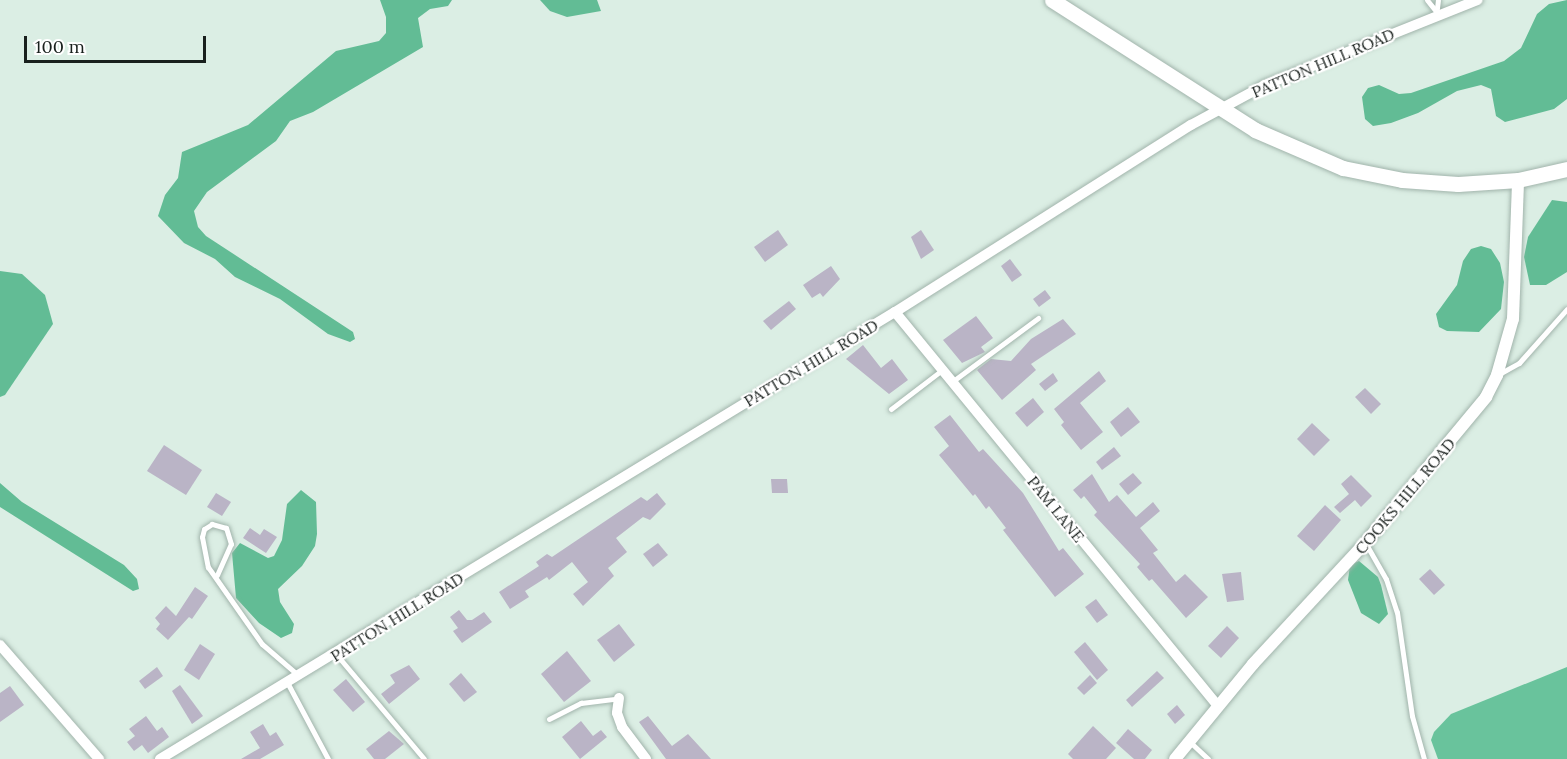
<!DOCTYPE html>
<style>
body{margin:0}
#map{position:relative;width:1567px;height:759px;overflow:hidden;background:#dbeee4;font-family:Lora,serif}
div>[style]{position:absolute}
.forest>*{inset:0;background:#62bc95}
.water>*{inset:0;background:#69c39c}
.building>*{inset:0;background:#bab4c6}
.roads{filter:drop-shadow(0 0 2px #a1b4ab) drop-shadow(0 0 2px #a1b4ab)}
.service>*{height:5px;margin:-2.5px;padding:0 2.5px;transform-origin:2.5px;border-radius:2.5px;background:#fff}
.minor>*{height:10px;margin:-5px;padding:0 5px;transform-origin:5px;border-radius:5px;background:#fff}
.tertiary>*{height:12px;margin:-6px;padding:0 6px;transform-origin:6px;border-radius:6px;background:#fff}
.secondary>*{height:15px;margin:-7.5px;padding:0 7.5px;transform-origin:7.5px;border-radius:7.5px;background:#fff}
span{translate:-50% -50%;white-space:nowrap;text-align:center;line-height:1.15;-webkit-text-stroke:4.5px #fff;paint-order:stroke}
.street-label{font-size:16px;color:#19201d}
.scale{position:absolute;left:24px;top:36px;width:182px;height:27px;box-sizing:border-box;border:3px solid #19201d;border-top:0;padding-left:8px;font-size:18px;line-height:21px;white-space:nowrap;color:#19201d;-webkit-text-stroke:4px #fff;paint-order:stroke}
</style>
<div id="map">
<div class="forest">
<div style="clip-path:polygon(380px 0,452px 0,448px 6px,430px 9px,418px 18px,423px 47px,313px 112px,290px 121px,276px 141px,207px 192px,194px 211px,198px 227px,206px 236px,353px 332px,355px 339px,350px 342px,328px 334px,280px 299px,235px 277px,215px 259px,184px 243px,158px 216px,165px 195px,178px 178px,182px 152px,248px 125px,336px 51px,379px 41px,386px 33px,386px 17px)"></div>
<div style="clip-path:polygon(540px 0,597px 0,601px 11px,567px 17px,550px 11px)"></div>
<div style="clip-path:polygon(1567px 0,1567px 99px,1554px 109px,1505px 122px,1496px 116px,1491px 89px,1481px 85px,1457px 91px,1418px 113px,1391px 123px,1373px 126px,1365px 119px,1362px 97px,1368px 88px,1379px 85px,1399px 94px,1411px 93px,1504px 61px,1521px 48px,1537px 14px,1549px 4px)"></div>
<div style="clip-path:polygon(1552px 200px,1567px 202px,1567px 272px,1546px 285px,1530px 285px,1524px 257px,1528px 237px)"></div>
<div style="clip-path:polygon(1481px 246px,1491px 249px,1500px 263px,1504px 282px,1501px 309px,1479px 332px,1447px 331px,1439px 327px,1436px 314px,1457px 285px,1463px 261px,1471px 249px)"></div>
<div style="clip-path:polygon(0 271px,22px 274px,45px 295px,53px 324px,5px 395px,0 397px)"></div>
<div style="clip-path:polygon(0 483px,22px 502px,124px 565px,137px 579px,139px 589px,133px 591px,0 507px)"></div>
<div style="clip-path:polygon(301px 490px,316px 502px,317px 534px,315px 546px,302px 566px,278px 589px,280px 602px,294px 624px,292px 633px,281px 638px,259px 623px,236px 598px,232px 553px,240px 543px,268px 558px,274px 556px,282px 540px,287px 504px)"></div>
<div style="clip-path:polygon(1359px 561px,1378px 577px,1381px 585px,1388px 614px,1379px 624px,1361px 613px,1348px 580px,1350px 565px)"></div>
</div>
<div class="water">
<div style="clip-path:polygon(1567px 667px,1567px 759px,1438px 759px,1431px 740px,1434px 732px,1451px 714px)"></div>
</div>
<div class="building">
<div style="clip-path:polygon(778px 230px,788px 245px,765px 262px,754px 247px)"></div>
<div style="clip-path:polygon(921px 230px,934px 250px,921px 259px,911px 237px)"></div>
<div style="clip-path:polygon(1010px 259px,1022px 275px,1012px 282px,1001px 266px)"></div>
<div style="clip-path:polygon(831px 266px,840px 279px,823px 297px,820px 293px,812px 298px,803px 285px)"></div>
<div style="clip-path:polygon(1045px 290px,1051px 298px,1039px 307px,1033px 299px)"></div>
<div style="clip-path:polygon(789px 301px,796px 309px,771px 330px,763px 321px)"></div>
<div style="clip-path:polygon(976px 316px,993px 338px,981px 347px,985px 352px,962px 363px,943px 340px)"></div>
<div style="clip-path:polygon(1063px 319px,1076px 334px,1031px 364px,1036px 370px,1002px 400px,977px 370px,991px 359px,1011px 361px,1031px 339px)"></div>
<div style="clip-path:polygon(863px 345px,881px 368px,892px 359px,908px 380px,889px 394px,846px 359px)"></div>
<div style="clip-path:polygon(1099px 371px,1106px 381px,1080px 403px,1103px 432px,1081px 450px,1061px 425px,1064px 422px,1054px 409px)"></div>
<div style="clip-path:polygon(1053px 373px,1058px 381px,1045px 391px,1039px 384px)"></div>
<div style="clip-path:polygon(1365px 388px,1381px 404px,1371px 414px,1355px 397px)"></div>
<div style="clip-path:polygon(1033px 398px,1044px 412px,1027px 427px,1015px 413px)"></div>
<div style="clip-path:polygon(1128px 407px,1140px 422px,1121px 437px,1110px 422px)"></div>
<div style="clip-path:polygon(950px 415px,979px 452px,983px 449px,1023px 493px,1059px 551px,1063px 548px,1084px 574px,1055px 597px,1003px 530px,1006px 528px,989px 506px,986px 509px,975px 494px,973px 496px,939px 455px,949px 446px,934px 427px)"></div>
<div style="clip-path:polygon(1312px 423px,1330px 440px,1314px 456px,1297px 439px)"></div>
<div style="clip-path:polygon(164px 445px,202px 470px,186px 495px,147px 471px)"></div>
<div style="clip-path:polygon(1114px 447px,1121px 456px,1102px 470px,1096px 462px)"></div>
<div style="clip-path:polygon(1133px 473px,1142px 483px,1128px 495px,1119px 484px)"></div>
<div style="clip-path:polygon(1092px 474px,1109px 502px,1117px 495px,1136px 517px,1153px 502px,1160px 511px,1140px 528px,1158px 550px,1153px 553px,1176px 582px,1185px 574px,1208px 597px,1186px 618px,1152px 579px,1149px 581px,1137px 567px,1140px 564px,1094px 515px,1097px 512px,1084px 496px,1081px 499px,1073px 490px)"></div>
<div style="clip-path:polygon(1351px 475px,1372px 496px,1361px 507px,1355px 500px,1340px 513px,1334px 507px,1349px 494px,1341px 484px)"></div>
<div style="clip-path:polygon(771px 479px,787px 479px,788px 493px,772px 493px)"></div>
<div style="clip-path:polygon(216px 493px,231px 502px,222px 516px,207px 507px)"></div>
<div style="clip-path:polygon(657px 493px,666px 504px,650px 520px,643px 517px,616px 538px,627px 552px,608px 568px,614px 576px,583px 606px,573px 594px,588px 582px,572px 562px,549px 580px,547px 577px,525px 591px,529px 597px,510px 609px,499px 592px,539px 566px,536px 562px,547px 554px,552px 557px,641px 497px,647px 501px)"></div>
<div style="clip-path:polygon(1325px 505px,1341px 520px,1314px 551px,1297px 536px)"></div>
<div style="clip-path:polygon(250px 528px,260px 535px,264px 529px,277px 537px,266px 553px,243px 538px)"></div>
<div style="clip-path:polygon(658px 543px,668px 555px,653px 567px,643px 554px)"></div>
<div style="clip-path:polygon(1430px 569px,1445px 585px,1434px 595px,1419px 579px)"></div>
<div style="clip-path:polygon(1241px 572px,1244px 600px,1227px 602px,1222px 574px)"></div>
<div style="clip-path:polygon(195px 587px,208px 596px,192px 619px,189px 617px,168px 640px,156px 629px,160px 624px,155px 618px,166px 606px,176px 616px)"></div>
<div style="clip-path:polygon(1096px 599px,1108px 615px,1097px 623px,1085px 607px)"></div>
<div style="clip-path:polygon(459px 610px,467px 620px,472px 620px,484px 612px,492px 622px,462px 643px,453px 631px,458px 628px,450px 617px)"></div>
<div style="clip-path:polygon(619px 624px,635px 645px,614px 662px,597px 640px)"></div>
<div style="clip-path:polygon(1227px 626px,1239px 638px,1221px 658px,1208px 646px)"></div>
<div style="clip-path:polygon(1085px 642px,1108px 670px,1097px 680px,1074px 652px)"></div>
<div style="clip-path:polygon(200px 644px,215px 654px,199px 680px,184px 670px)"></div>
<div style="clip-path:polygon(567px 651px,591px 681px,564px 702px,541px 674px)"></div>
<div style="clip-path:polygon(409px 665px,420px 679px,389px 704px,381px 694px,395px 683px,390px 675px)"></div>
<div style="clip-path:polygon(157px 667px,163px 676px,145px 689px,139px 681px)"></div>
<div style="clip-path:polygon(1157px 671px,1164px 678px,1132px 707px,1126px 700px)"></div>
<div style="clip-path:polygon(461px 673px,477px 692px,464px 702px,449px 684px)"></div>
<div style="clip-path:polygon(1090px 675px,1097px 683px,1084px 695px,1077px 688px)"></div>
<div style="clip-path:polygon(346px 679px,365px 702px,353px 712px,333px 690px)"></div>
<div style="clip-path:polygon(180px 685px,203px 716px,192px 724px,172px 691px)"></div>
<div style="clip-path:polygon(10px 686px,24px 705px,0 722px,0 693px)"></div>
<div style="clip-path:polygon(1177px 705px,1185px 715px,1175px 724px,1167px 714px)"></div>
<div style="clip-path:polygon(146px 716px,157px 731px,162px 727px,169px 737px,148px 753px,142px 745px,134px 751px,127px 742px,135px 736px,129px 729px)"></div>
<div style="clip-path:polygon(648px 716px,672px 746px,688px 734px,711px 759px,666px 759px,639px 722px)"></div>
<div style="clip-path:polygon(581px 721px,593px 736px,601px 730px,607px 737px,580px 759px,562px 737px)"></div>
<div style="clip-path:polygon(263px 724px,270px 736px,276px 732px,284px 745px,260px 759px,241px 759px,260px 748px,250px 732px)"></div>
<div style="clip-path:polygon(1093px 726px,1116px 748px,1106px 759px,1073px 759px,1068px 754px)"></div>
<div style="clip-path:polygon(1128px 729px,1152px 750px,1145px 759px,1134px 759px,1116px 743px)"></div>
<div style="clip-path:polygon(389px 731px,404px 744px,385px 759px,374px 759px,366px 749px)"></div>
</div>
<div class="roads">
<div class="service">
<div style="left:1427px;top:0;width:14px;rotate:51deg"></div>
<div style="left:1436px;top:16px;width:16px;rotate:-83deg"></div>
<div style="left:1499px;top:374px;width:23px;rotate:-29deg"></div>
<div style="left:1519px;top:363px;width:72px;rotate:-48.4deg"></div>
<div style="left:953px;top:381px;width:106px;rotate:-36.5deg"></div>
<div style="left:891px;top:409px;width:64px;rotate:-37.4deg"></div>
<div style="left:1366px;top:544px;width:40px;rotate:60.3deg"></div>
<div style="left:1386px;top:579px;width:35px;rotate:72deg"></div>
<div style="left:1397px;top:612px;width:105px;rotate:81.8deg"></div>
<div style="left:1412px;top:716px;width:45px;rotate:74.4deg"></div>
<div style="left:217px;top:575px;width:34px;rotate:-66deg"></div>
<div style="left:231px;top:544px;width:17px;rotate:-107deg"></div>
<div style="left:226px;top:528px;width:15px;rotate:-164deg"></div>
<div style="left:212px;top:524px;width:9px;rotate:148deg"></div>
<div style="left:204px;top:529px;width:8px;rotate:104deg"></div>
<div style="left:202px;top:537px;width:31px;rotate:79deg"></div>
<div style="left:208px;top:567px;width:94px;rotate:55deg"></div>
<div style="left:262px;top:644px;width:48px;rotate:40.7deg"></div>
<div style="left:336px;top:654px;width:137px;rotate:50deg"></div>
<div style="left:288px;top:684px;width:85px;rotate:61.9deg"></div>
<div style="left:549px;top:719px;width:36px;rotate:-27deg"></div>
<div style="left:581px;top:703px;width:38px;rotate:-7deg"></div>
<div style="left:1190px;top:742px;width:25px;rotate:43deg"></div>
</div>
<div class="minor">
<div style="left:895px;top:312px;width:509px;rotate:50.66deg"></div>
<div style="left:0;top:645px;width:151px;rotate:49deg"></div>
<div style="left:619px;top:698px;width:15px;rotate:98deg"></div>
<div style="left:617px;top:713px;width:15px;rotate:70deg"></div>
<div style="left:622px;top:727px;width:40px;rotate:53deg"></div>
<div style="left:160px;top:759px;width:860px;rotate:-31.31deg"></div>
<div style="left:895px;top:312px;width:350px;rotate:-32.3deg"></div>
<div style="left:1191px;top:125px;width:84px;rotate:-28.4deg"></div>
<div style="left:1265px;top:85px;width:229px;rotate:-21.8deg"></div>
</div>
<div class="tertiary">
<div style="left:1175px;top:759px;width:123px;rotate:-50.6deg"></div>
<div style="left:1253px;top:664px;width:165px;rotate:-47.2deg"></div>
<div style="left:1365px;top:543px;width:190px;rotate:-50.3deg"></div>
<div style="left:1486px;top:397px;width:25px;rotate:-63deg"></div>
<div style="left:1497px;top:375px;width:58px;rotate:-74.1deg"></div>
<div style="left:1513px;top:319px;width:139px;rotate:-87.9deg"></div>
</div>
<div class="secondary">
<div style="left:1052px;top:0;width:241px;rotate:32.6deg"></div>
<div style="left:1255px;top:130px;width:96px;rotate:23.4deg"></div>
<div style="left:1343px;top:168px;width:60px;rotate:11.5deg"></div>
<div style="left:1402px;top:180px;width:56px;rotate:4.1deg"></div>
<div style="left:1458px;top:184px;width:60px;rotate:-3.8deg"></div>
<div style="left:1518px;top:180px;width:50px;rotate:-12.7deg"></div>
</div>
</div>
<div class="street-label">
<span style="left:1323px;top:63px;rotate:-23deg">PATTON HILL ROAD</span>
<span style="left:811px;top:363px;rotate:-31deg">PATTON HILL ROAD</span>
<span style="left:1405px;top:496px;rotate:-50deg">COOKS HILL ROAD</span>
<span style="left:1056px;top:509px;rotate:51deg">PAM LANE</span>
<span style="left:397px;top:617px;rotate:-32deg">PATTON HILL ROAD</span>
</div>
<div class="scale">100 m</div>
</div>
